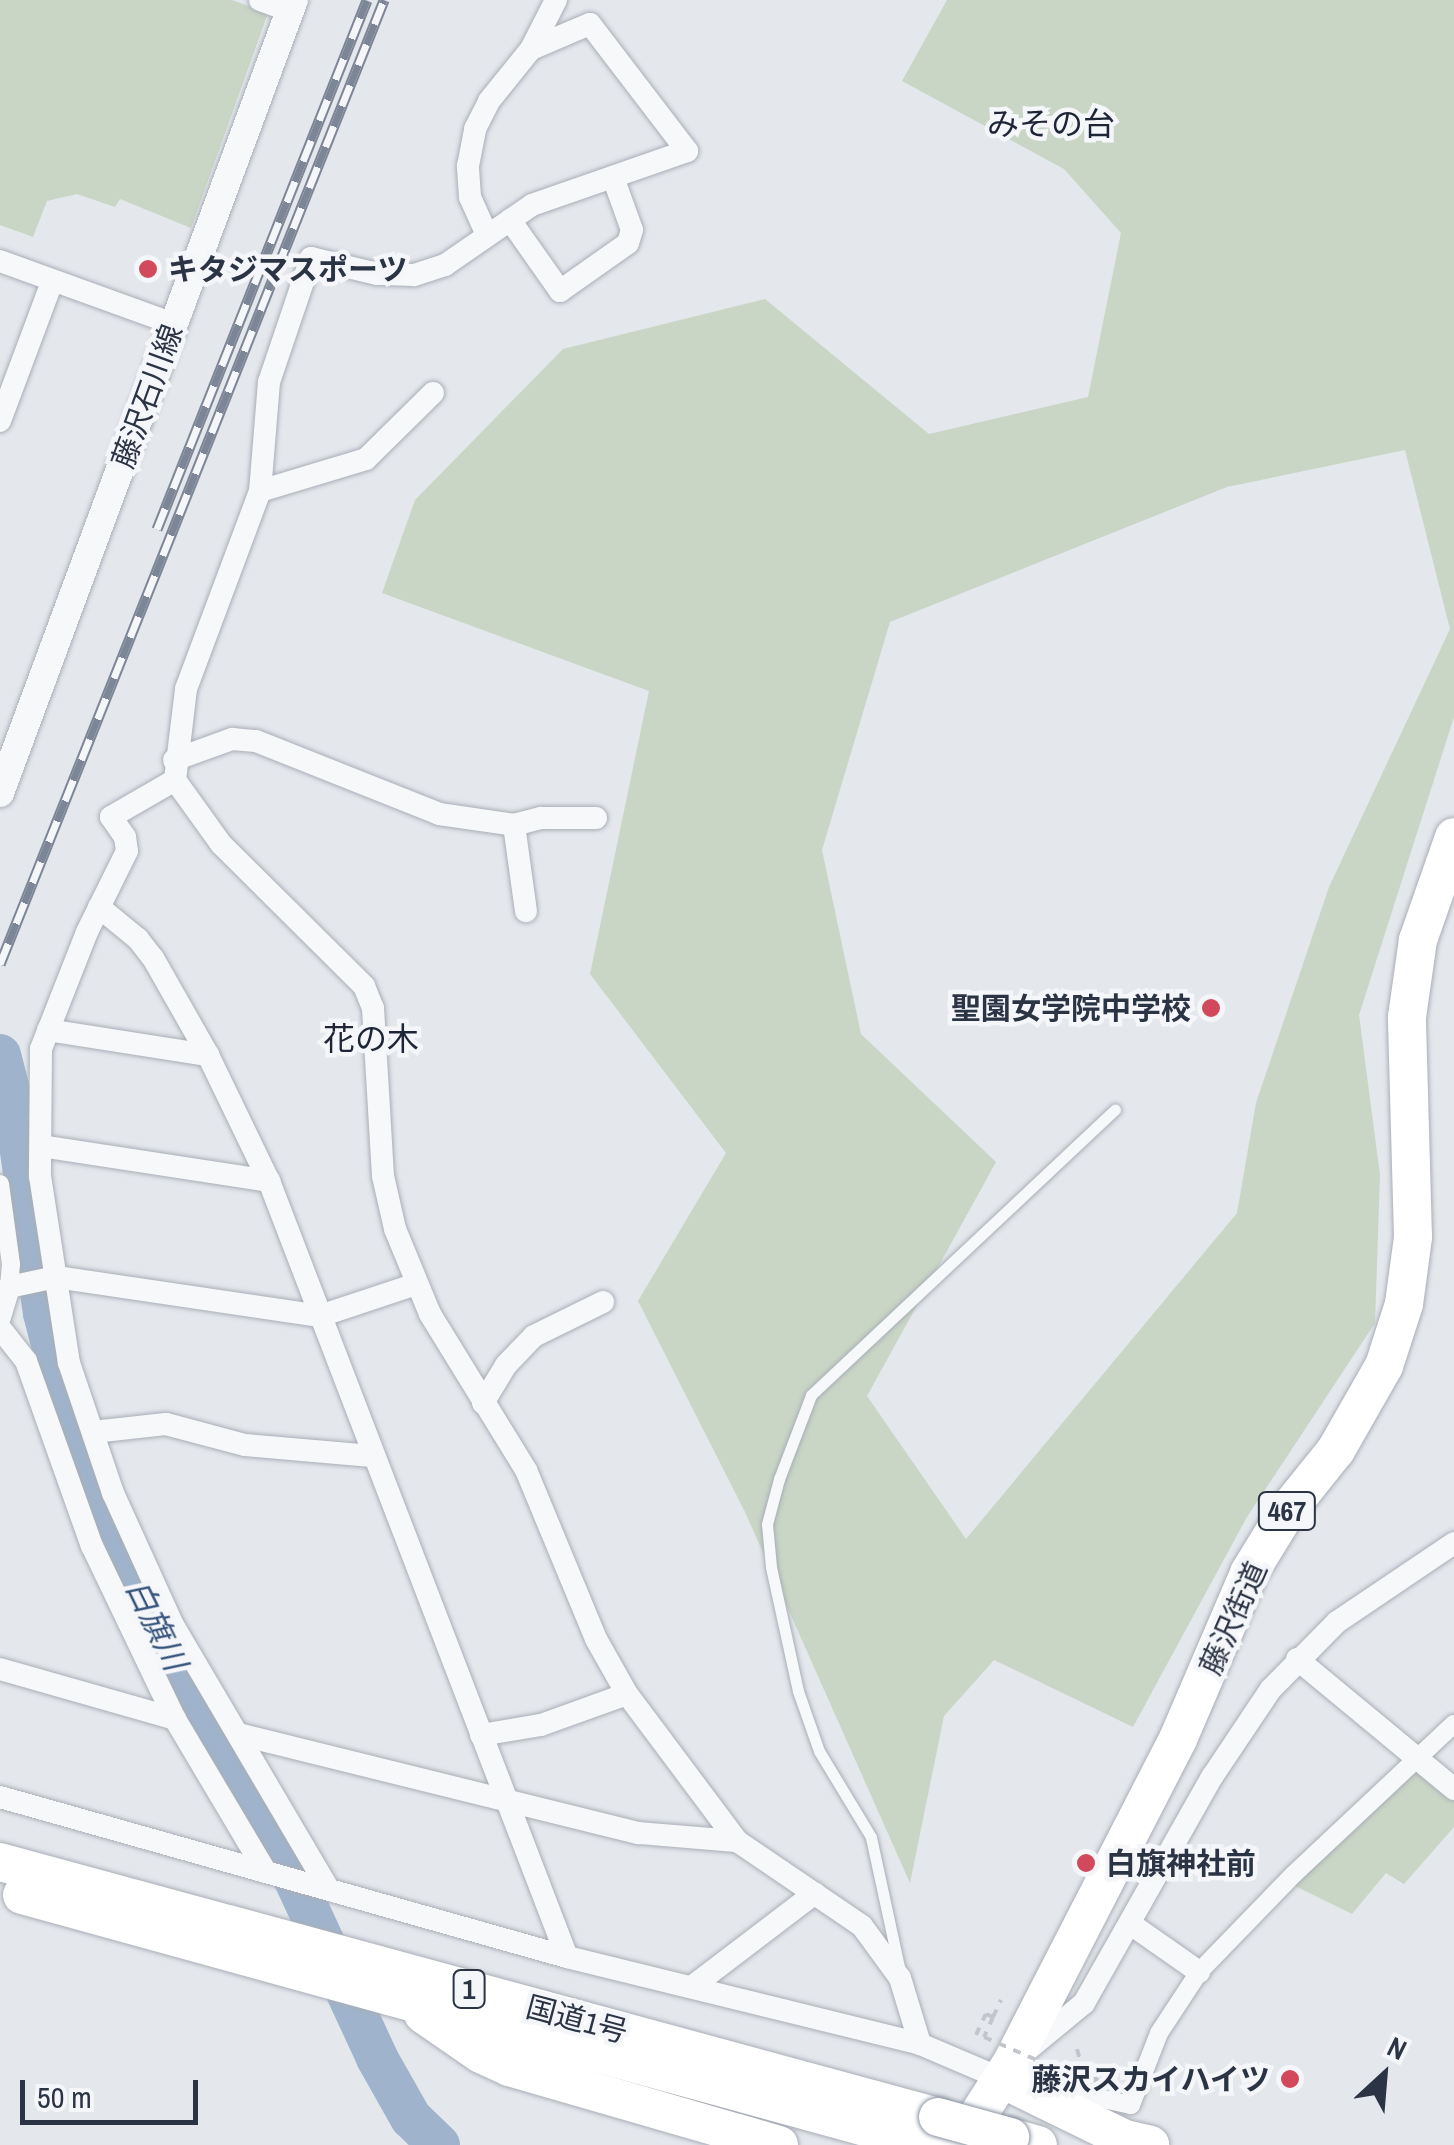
<!DOCTYPE html>
<meta charset="utf-8">
<style>
body{margin:0}
#map{position:relative;width:1454px;height:2145px;overflow:hidden;background:#e4e7ec;font-family:"Archivo Narrow","Noto Sans JP",sans-serif}
div>[style]{position:absolute}
.green>*{inset:0;background:#c9d6c5}
.river>*{height:42px;margin:-21px;padding:0 21px;transform-origin:21px;border-radius:21px;background:#9fb4cc}
.path>*{height:4px;margin-top:-2px;transform-origin:0;background:repeating-linear-gradient(90deg,#c2c5cb 0 8px,transparent 0 16px)}
.roads{filter:drop-shadow(0 0 2px #a9aeb7) drop-shadow(0 0 2px #a9aeb7)}
.service>*{height:11px;margin:-5.5px;padding:0 5.5px;transform-origin:5.5px;border-radius:5.5px;background:#f7f8fa}
.pedestrian>*{height:18px;margin:-9px;padding:0 9px;transform-origin:9px;border-radius:9px;background:#f7f8fa}
.minor>*{height:22px;margin:-11px;padding:0 11px;transform-origin:11px;border-radius:11px;background:#f7f8fa}
.tertiary>*{height:28px;margin:-14px;padding:0 14px;transform-origin:14px;border-radius:14px;background:#f7f8fa}
.trunk>*{height:38px;margin:-19px;padding:0 19px;transform-origin:19px;border-radius:19px;background:#fff}
.rail>*{height:11px;margin-top:-5.5px;transform-origin:0;background:repeating-linear-gradient(90deg,#f4f6f9 0 22px,#7d8696 0 44px);box-sizing:border-box;border-block:2px solid #7d8696}
.path-bridge>*{height:4px;margin-top:-2px;transform-origin:0;background:repeating-linear-gradient(90deg,#c2c5cb 0 8px,transparent 0 16px)}
.bridges{filter:drop-shadow(0 0 2px #8b94a3) drop-shadow(0 0 2px #8b94a3)}
.trunk-bridge>*{height:38px;margin:-19px;padding:0 19px;transform-origin:19px;border-radius:19px;background:#fff}
.dots>*{width:28px;height:28px;translate:-50% -50%;box-sizing:border-box;border:5px solid #f4f6f9;border-radius:50%}
span{translate:-50% -50%;white-space:nowrap;text-align:center;line-height:1.15;-webkit-text-stroke:9px #f4f6f9;paint-order:stroke}
.shield-label span{padding:2px 8px;background:#f4f6f9;border:2px solid;border-radius:8px;-webkit-text-stroke-width:0}
.shield-label{font-size:28px;color:#2b3445;font-weight:700}
.poi-label{font-size:30px;color:#2b3445;font-weight:700}
.left{translate:0 -50%;text-align:left}
.right{translate:-100% -50%;text-align:right}
.street-label{font-size:30px;color:#2b3445}
.neighbourhood-label{font-size:32px;color:#1d2536}
.water-label{font-size:32px;color:#34527a;font-style:italic}
.north{position:absolute;left:1334px;top:2025px;width:100px;height:100px;-webkit-text-stroke:8px #f4f6f9;paint-order:stroke;rotate:26deg;font-size:28px;font-weight:700;line-height:40px;text-align:center;color:#2b3445}
.north::after{content:'';display:block;margin:auto;width:35px;height:45px;background:#2b3445;clip-path:polygon(50% 0,100% 100%,50% 72%,0 100%)}
.scale{position:absolute;left:20px;top:2080px;width:178px;height:45px;box-sizing:border-box;border:5px solid #2b3445;border-top:0;padding-left:12px;font-size:30px;line-height:35px;white-space:nowrap;color:#2b3445;-webkit-text-stroke:8px #f4f6f9;paint-order:stroke}
</style>
<div id="map">
<div class="green">
<div style="clip-path:polygon(0 0,232px 0,268px 13px,191px 228px,120px 199px,115px 207px,77px 194px,47px 201px,33px 237px,0 225px)"></div>
<div style="clip-path:polygon(evenodd,947px 0,1454px 0,1454px 717px,1359px 1015px,1380px 1175px,1375px 1323px,1247px 1517px,1133px 1727px,994px 1660px,944px 1716px,910px 1883px,745px 1512px,638px 1301px,726px 1153px,590px 974px,649px 691px,382px 593px,415px 500px,563px 349px,765px 299px,929px 434px,1088px 397px,1121px 233px,1064px 169px,902px 81px,947px 0,1405px 450px,1450px 629px,1329px 887px,1256px 1103px,1237px 1213px,966px 1539px,867px 1396px,996px 1162px,861px 1034px,822px 850px,890px 622px,1227px 487px,1405px 450px)"></div>
<div style="clip-path:polygon(1413px 1763px,1454px 1797px,1454px 1827px,1404px 1884px,1386px 1873px,1352px 1914px,1293px 1885px)"></div>
</div>
<div class="river">
<div style="left:0;top:1055px;width:64px;rotate:75.5deg"></div>
<div style="left:16px;top:1117px;width:198px;rotate:81.9deg"></div>
<div style="left:44px;top:1313px;width:178px;rotate:75.7deg"></div>
<div style="left:88px;top:1485px;width:258px;rotate:64.2deg"></div>
<div style="left:200px;top:1717px;width:158px;rotate:58.7deg"></div>
<div style="left:282px;top:1852px;width:227px;rotate:65.2deg"></div>
<div style="left:377px;top:2058px;width:69px;rotate:60.5deg"></div>
<div style="left:411px;top:2118px;width:39px;rotate:44deg"></div>
</div>
<div class="path">
<div style="left:976px;top:2035px;width:23px;rotate:-65deg"></div>
<div style="left:986px;top:2014px;width:8px;rotate:23deg"></div>
<div style="left:993px;top:2017px;width:19px;rotate:-65deg"></div>
<div style="left:1077px;top:2049px;width:24px;rotate:75deg"></div>
</div>
<div class="roads">
<div class="service">
<div style="left:899px;top:1967px;width:133px;rotate:-102.2deg"></div>
<div style="left:871px;top:1837px;width:100px;rotate:-121.2deg"></div>
<div style="left:819px;top:1751px;width:64px;rotate:-109.3deg"></div>
<div style="left:798px;top:1691px;width:127px;rotate:-102.3deg"></div>
<div style="left:771px;top:1567px;width:43px;rotate:-95.3deg"></div>
<div style="left:767px;top:1524px;width:47px;rotate:-75.1deg"></div>
<div style="left:779px;top:1479px;width:90px;rotate:-69.1deg"></div>
<div style="left:811px;top:1395px;width:417px;rotate:-43.2deg"></div>
</div>
<div class="pedestrian">
<div style="left:0;top:1184px;width:81px;rotate:82.2deg"></div>
<div style="left:11px;top:1264px;width:23px;rotate:95deg"></div>
<div style="left:1085px;top:2095px;width:47px;rotate:12.3deg"></div>
<div style="left:1131px;top:2105px;width:77px;rotate:-68.7deg"></div>
<div style="left:1159px;top:2033px;width:73px;rotate:-56.7deg"></div>
<div style="left:1199px;top:1972px;width:136px;rotate:-45.9deg"></div>
<div style="left:1294px;top:1874px;width:219px;rotate:-43.2deg"></div>
</div>
<div class="minor">
<div style="left:260px;top:0;width:32px;rotate:20deg"></div>
<div style="left:531px;top:49px;width:64px;rotate:-23deg"></div>
<div style="left:590px;top:24px;width:160px;rotate:52.6deg"></div>
<div style="left:687px;top:151px;width:164px;rotate:160.8deg"></div>
<div style="left:532px;top:205px;width:106px;rotate:145.4deg"></div>
<div style="left:445px;top:265px;width:33px;rotate:162deg"></div>
<div style="left:414px;top:275px;width:37px;rotate:-178deg"></div>
<div style="left:377px;top:274px;width:68px;rotate:-166.4deg"></div>
<div style="left:311px;top:258px;width:131px;rotate:108.7deg"></div>
<div style="left:269px;top:382px;width:109px;rotate:94.7deg"></div>
<div style="left:260px;top:491px;width:211px;rotate:110.5deg"></div>
<div style="left:186px;top:689px;width:92px;rotate:96.9deg"></div>
<div style="left:175px;top:780px;width:79px;rotate:54.3deg"></div>
<div style="left:221px;top:844px;width:202px;rotate:44.8deg"></div>
<div style="left:364px;top:986px;width:24px;rotate:68deg"></div>
<div style="left:373px;top:1008px;width:168px;rotate:86.6deg"></div>
<div style="left:383px;top:1176px;width:54px;rotate:77.2deg"></div>
<div style="left:395px;top:1229px;width:92px;rotate:67.6deg"></div>
<div style="left:430px;top:1314px;width:183px;rotate:58.4deg"></div>
<div style="left:526px;top:1470px;width:183px;rotate:67.5deg"></div>
<div style="left:596px;top:1639px;width:63px;rotate:60.6deg"></div>
<div style="left:627px;top:1694px;width:184px;rotate:53.2deg"></div>
<div style="left:737px;top:1841px;width:151px;rotate:34.2deg"></div>
<div style="left:862px;top:1926px;width:64px;rotate:53.8deg"></div>
<div style="left:900px;top:1978px;width:69px;rotate:73.1deg"></div>
<div style="left:510px;top:220px;width:87px;rotate:54.8deg"></div>
<div style="left:560px;top:291px;width:83px;rotate:-35.2deg"></div>
<div style="left:628px;top:243px;width:14px;rotate:-73deg"></div>
<div style="left:632px;top:230px;width:53px;rotate:-109.8deg"></div>
<div style="left:487px;top:235px;width:42px;rotate:-114.1deg"></div>
<div style="left:470px;top:197px;width:31px;rotate:-94deg"></div>
<div style="left:468px;top:166px;width:38px;rotate:-79deg"></div>
<div style="left:475px;top:129px;width:31px;rotate:-63deg"></div>
<div style="left:489px;top:101px;width:67px;rotate:-51.1deg"></div>
<div style="left:531px;top:49px;width:55px;rotate:-63deg"></div>
<div style="left:0;top:261px;width:185px;rotate:19.9deg"></div>
<div style="left:0;top:421px;width:148px;rotate:-69.5deg"></div>
<div style="left:260px;top:491px;width:111px;rotate:-16.8deg"></div>
<div style="left:366px;top:459px;width:94px;rotate:-44.6deg"></div>
<div style="left:174px;top:760px;width:62px;rotate:-19.9deg"></div>
<div style="left:232px;top:739px;width:24px;rotate:5deg"></div>
<div style="left:256px;top:741px;width:197px;rotate:21.7deg"></div>
<div style="left:439px;top:814px;width:76px;rotate:8.3deg"></div>
<div style="left:514px;top:825px;width:28px;rotate:-15deg"></div>
<div style="left:541px;top:818px;width:55px"></div>
<div style="left:175px;top:780px;width:74px;rotate:150deg"></div>
<div style="left:111px;top:817px;width:24px;rotate:55deg"></div>
<div style="left:125px;top:837px;width:14px;rotate:82deg"></div>
<div style="left:127px;top:851px;width:90px;rotate:116.3deg"></div>
<div style="left:87px;top:932px;width:126px;rotate:111.5deg"></div>
<div style="left:41px;top:1049px;width:127px;rotate:90.5deg"></div>
<div style="left:40px;top:1176px;width:189px;rotate:81.2deg"></div>
<div style="left:69px;top:1363px;width:137px;rotate:71.3deg"></div>
<div style="left:113px;top:1493px;width:145px;rotate:65.6deg"></div>
<div style="left:173px;top:1625px;width:305px;rotate:59.5deg"></div>
<div style="left:514px;top:825px;width:87px;rotate:82.1deg"></div>
<div style="left:99px;top:907px;width:50px;rotate:39.4deg"></div>
<div style="left:138px;top:939px;width:24px;rotate:52deg"></div>
<div style="left:153px;top:958px;width:112px;rotate:60.4deg"></div>
<div style="left:208px;top:1055px;width:140px;rotate:64.2deg"></div>
<div style="left:269px;top:1181px;width:831px;rotate:68.99deg"></div>
<div style="left:48px;top:1030px;width:162px;rotate:8.9deg"></div>
<div style="left:41px;top:1146px;width:231px;rotate:8.7deg"></div>
<div style="left:0;top:1317px;width:31px;rotate:-73deg"></div>
<div style="left:9px;top:1287px;width:48px;rotate:-12deg"></div>
<div style="left:56px;top:1277px;width:267px;rotate:8.4deg"></div>
<div style="left:320px;top:1316px;width:101px;rotate:-18.4deg"></div>
<div style="left:0;top:1328px;width:42px;rotate:51.8deg"></div>
<div style="left:26px;top:1361px;width:196px;rotate:70.4deg"></div>
<div style="left:92px;top:1546px;width:192px;rotate:64.4deg"></div>
<div style="left:175px;top:1719px;width:174px;rotate:59.3deg"></div>
<div style="left:483px;top:1403px;width:44px;rotate:-58.8deg"></div>
<div style="left:506px;top:1365px;width:40px;rotate:-46deg"></div>
<div style="left:534px;top:1336px;width:77px;rotate:-26.2deg"></div>
<div style="left:93px;top:1432px;width:73px;rotate:-6.3deg"></div>
<div style="left:166px;top:1424px;width:82px;rotate:14.9deg"></div>
<div style="left:245px;top:1445px;width:127px;rotate:5deg"></div>
<div style="left:1297px;top:1659px;width:204px;rotate:39.6deg"></div>
<div style="left:0;top:1669px;width:182px;rotate:15.9deg"></div>
<div style="left:238px;top:1734px;width:413px;rotate:13.9deg"></div>
<div style="left:639px;top:1833px;width:98px;rotate:4.7deg"></div>
<div style="left:481px;top:1735px;width:61px;rotate:-9.5deg"></div>
<div style="left:541px;top:1725px;width:91px;rotate:-19.8deg"></div>
<div style="left:0;top:1797px;width:589px;rotate:15.76deg"></div>
<div style="left:567px;top:1957px;width:364px;rotate:13.8deg"></div>
<div style="left:920px;top:2044px;width:89px;rotate:23.1deg"></div>
<div style="left:1132px;top:1925px;width:82px;rotate:35deg"></div>
<div style="left:693px;top:1986px;width:153px;rotate:-37.3deg"></div>
<div style="left:1026px;top:2051px;width:75px;rotate:-39.6deg"></div>
<div style="left:1084px;top:2003px;width:260px;rotate:-60.5deg"></div>
<div style="left:1212px;top:1777px;width:106px;rotate:-56.2deg"></div>
<div style="left:1271px;top:1689px;width:94px;rotate:-45.4deg"></div>
<div style="left:1337px;top:1622px;width:141px;rotate:-34deg"></div>
</div>
<div class="tertiary">
<div style="left:0;top:793px;width:846px;rotate:-69.66deg"></div>
</div>
<div class="trunk">
<div style="left:0;top:1862px;width:972px;rotate:15.21deg"></div>
<div style="left:22px;top:1895px;width:942px;rotate:15.39deg"></div>
<div style="left:423px;top:2014px;width:70px;rotate:34.6deg"></div>
<div style="left:481px;top:2054px;width:31px;rotate:25deg"></div>
<div style="left:509px;top:2067px;width:281px;rotate:16.1deg"></div>
<div style="left:1002px;top:2079px;width:137px;rotate:26deg"></div>
<div style="left:1125px;top:2139px;width:26px;rotate:13deg"></div>
<div style="left:1010px;top:2137px;width:29px;rotate:16deg"></div>
<div style="left:959px;top:2145px;width:98px;rotate:-57.4deg"></div>
<div style="left:1012px;top:2062px;width:363px;rotate:-62.8deg"></div>
<div style="left:1178px;top:1739px;width:181px;rotate:-66.8deg"></div>
<div style="left:1249px;top:1573px;width:73px;rotate:-58.5deg"></div>
<div style="left:1287px;top:1511px;width:78px;rotate:-51.2deg"></div>
<div style="left:1336px;top:1450px;width:97px;rotate:-60.3deg"></div>
<div style="left:1384px;top:1366px;width:65px;rotate:-72.1deg"></div>
<div style="left:1404px;top:1304px;width:68px;rotate:-82.3deg"></div>
<div style="left:1413px;top:1237px;width:220px;rotate:-91.6deg"></div>
<div style="left:1407px;top:1017px;width:78px;rotate:-81.9deg"></div>
<div style="left:1418px;top:940px;width:109px;rotate:-70.7deg"></div>
</div>
</div>
<div class="rail">
<div style="left:157px;top:529px;width:569px;rotate:-68.35deg"></div>
<div style="left:0;top:964px;width:1038px;rotate:-68.28deg"></div>
</div>
<div class="path-bridge">
<div style="left:993px;top:2017px;width:22px;rotate:114deg"></div>
<div style="left:984px;top:2037px;width:120px;rotate:23.6deg"></div>
<div style="left:1094px;top:2085px;width:8px;rotate:-67deg"></div>
<div style="left:1097px;top:2078px;width:15px;rotate:-157deg"></div>
</div>
<div class="bridges">
<div class="trunk-bridge">
<div style="left:938px;top:2117px;width:75px;rotate:15.5deg"></div>
</div>
</div>
<div class="dots">
<div style="left:148px;top:269px;background:#d1495b"></div>
<div style="left:1211px;top:1008px;background:#d1495b"></div>
<div style="left:1086px;top:1863px;background:#d1495b"></div>
<div style="left:1290px;top:2079px;background:#d1495b"></div>
</div>
<div class="shield-label">
<span style="left:1287px;top:1511px">467</span>
<span style="left:469px;top:1989px">1</span>
</div>
<div class="poi-label">
<span class="left" style="left:168px;top:269px">キタジマスポーツ</span>
<span class="right" style="left:1191px;top:1008px">聖園女学院中学校</span>
<span class="left" style="left:1106px;top:1863px">白旗神社前</span>
<span class="right" style="left:1270px;top:2079px">藤沢スカイハイツ</span>
</div>
<div class="street-label">
<span style="left:147px;top:396px;rotate:-70deg">藤沢石川線</span>
<span style="left:1233px;top:1618px;rotate:-66deg">藤沢街道</span>
<span style="left:577px;top:2019px;rotate:15deg">国道1号</span>
</div>
<div class="neighbourhood-label">
<span style="left:1051px;top:124px">みその台</span>
<span style="left:371px;top:1039px">花の木</span>
</div>
<div class="water-label">
<span style="left:156px;top:1625px;rotate:64deg">白旗川</span>
</div>
<div class="north">N</div>
<div class="scale">50 m</div>
</div>
